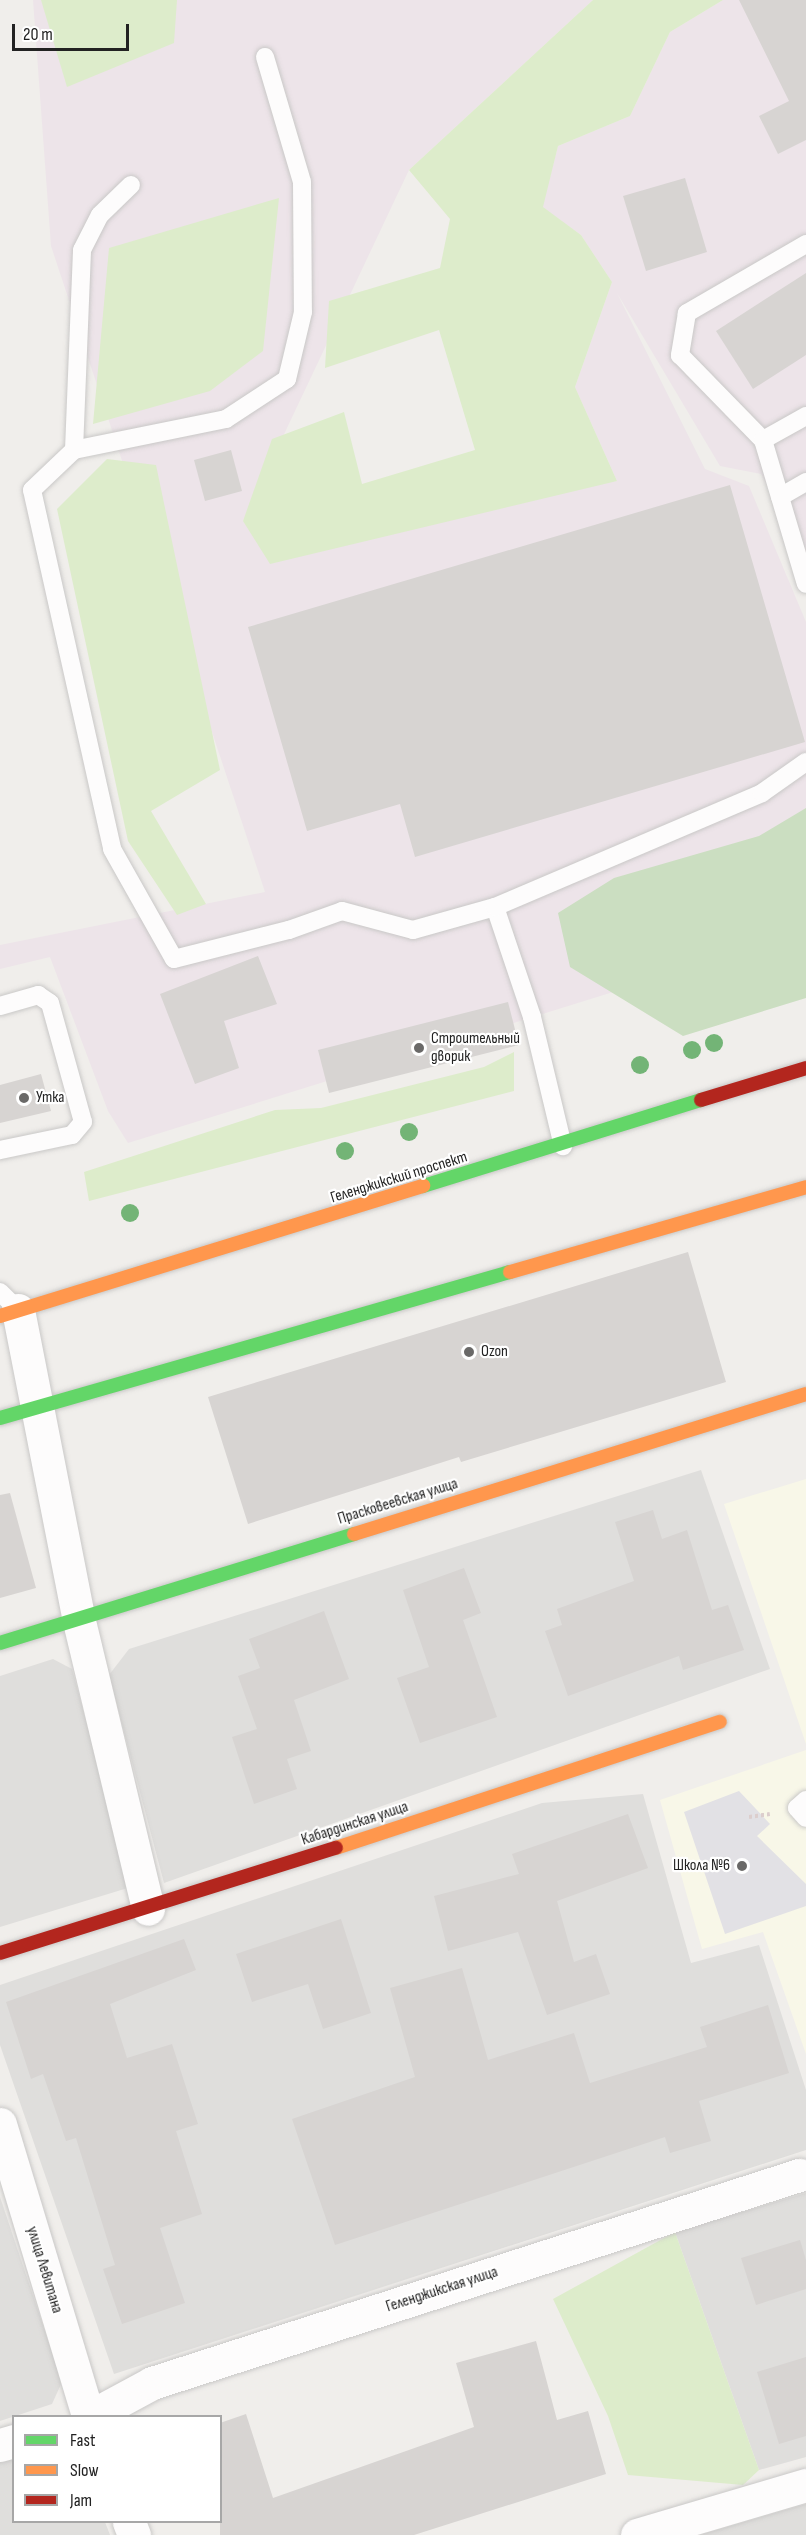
<!DOCTYPE html>
<meta charset="utf-8">
<style>
body{margin:0}
#map{position:relative;width:806px;height:2535px;overflow:hidden;background:#f0eeeb;font-family:"Sofia Sans Condensed",sans-serif}
div>[style]{position:absolute}
.residential>*{inset:0;background:#dfdedc}
.industrial>*{inset:0;background:#ede4e9}
.education>*{inset:0;background:#f8f7e8}
.grass>*{inset:0;background:#ddeccb}
.forest>*{inset:0;background:#cbdec1}
.plaza>*{inset:0;background:#e2e1e5}
.building>*{inset:0;background:#d7d4d2}
.path>*{height:4px;margin-top:-2px;transform-origin:0;background:repeating-linear-gradient(90deg,#dccecd 0 3px,transparent 0 6px)}
.roads{filter:drop-shadow(0 0 2px #c9c8c7) drop-shadow(0 0 2px #c9c8c7)}
.lane>*{height:18px;margin:-9px;padding:0 9px;transform-origin:9px;border-radius:9px;background:#fdfcfc}
.street>*{height:33px;margin:-16.5px;padding:0 16.5px;transform-origin:16.5px;border-radius:16.5px;background:#fdfcfc}
.fast>*{height:14px;margin:-7px;padding:0 7px;transform-origin:7px;border-radius:7px;background:#63d668}
.slow>*{height:14px;margin:-7px;padding:0 7px;transform-origin:7px;border-radius:7px;background:#ff974d}
.jam>*{height:14px;margin:-7px;padding:0 7px;transform-origin:7px;border-radius:7px;background:#b3261e}
.trees>*{width:18px;height:18px;margin:-9px;border-radius:50%;background:#73b476}
.dots>*{width:16px;height:16px;translate:-50% -50%;box-sizing:border-box;border:3px solid #fff;border-radius:50%}
span{translate:-50% -50%;white-space:nowrap;text-align:center;line-height:1.15;-webkit-text-stroke:4.5px #fff;paint-order:stroke}
.poi-label{font-size:16px;color:#222}
.left{translate:0 -50%;text-align:left}
.right{translate:-100% -50%;text-align:right}
.street-label{font-size:16px;color:#222}
.legend{position:absolute;left:12px;top:2415px;width:210px;height:108px;box-sizing:border-box;background:#fff;border:2px solid #a7a7a7;margin:0;padding:8px 10px;list-style:none;font-size:18px;color:#222}
.legend li{display:flex;align-items:center;gap:12px;height:30px}
.legend b{width:30px;border:2px solid #a7a7a7}
.scale{position:absolute;left:12px;top:24px;width:117px;height:27px;box-sizing:border-box;border:3px solid #222;border-top:0;padding-left:8px;font-size:18px;line-height:21px;white-space:nowrap;color:#222;-webkit-text-stroke:4px #fff;paint-order:stroke}
</style>
<div id="map">
<div class="residential">
<div style="clip-path:polygon(701px 1470px,770px 1669px,164px 1883px,109px 1675px,129px 1649px)"></div>
<div style="clip-path:polygon(53px 1659px,72px 1669px,131px 1887px,0 1927px,0 1676px)"></div>
<div style="clip-path:polygon(643px 1794px,691px 1963px,759px 1945px,806px 2090px,806px 2150px,114px 2374px,0 2045px,0 1985px,542px 1803px)"></div>
<div style="clip-path:polygon(806px 2193px,806px 2457px,759px 2470px,675px 2232px)"></div>
<div style="clip-path:polygon(0 2197px,62px 2382px,52px 2404px,0 2421px)"></div>
<div style="clip-path:polygon(13px 2458px,14px 2522px,105px 2522px,110px 2535px,0 2535px,0 2462px)"></div>
<div style="clip-path:polygon(806px 2504px,806px 2535px,700px 2535px)"></div>
</div>
<div class="industrial">
<div style="clip-path:polygon(33px 0,593px 0,409px 170px,243px 521px,617px 481px,575px 387px,612px 282px,581px 235px,542px 207px,558px 146px,630px 116px,670px 32px,723px 0,806px 0,806px 556px,761px 474px,720px 466px,617px 293px,705px 469px,749px 486px,806px 622px,806px 932px,128px 1143px,108px 1111px,50px 957px,0 969px,0 945px,265px 892px,51px 246px)"></div>
</div>
<div class="education">
<div style="clip-path:polygon(806px 1479px,806px 1744px,724px 1504px)"></div>
<div style="clip-path:polygon(806px 1750px,806px 2054px,763px 1932px,702px 1949px,660px 1800px)"></div>
</div>
<div class="grass">
<div style="clip-path:polygon(41px 0,177px 0,174px 43px,67px 87px)"></div>
<div style="clip-path:polygon(593px 0,723px 0,670px 32px,630px 116px,558px 146px,543px 207px,581px 235px,612px 282px,575px 387px,617px 481px,270px 564px,243px 521px,272px 439px,344px 412px,362px 484px,475px 450px,439px 330px,325px 368px,329px 301px,440px 268px,450px 219px,409px 170px)"></div>
<div style="clip-path:polygon(279px 198px,263px 351px,210px 391px,93px 424px,109px 248px)"></div>
<div style="clip-path:polygon(107px 459px,156px 465px,220px 770px,151px 811px,206px 904px,177px 915px,128px 841px,57px 509px)"></div>
<div style="clip-path:polygon(514px 1052px,514px 1091px,89px 1201px,84px 1172px,275px 1110px,321px 1108px,484px 1067px)"></div>
<div style="clip-path:polygon(675px 2232px,759px 2470px,743px 2485px,628px 2475px,608px 2416px,553px 2299px)"></div>
</div>
<div class="forest">
<div style="clip-path:polygon(806px 808px,806px 998px,683px 1036px,570px 967px,558px 913px,614px 878px,759px 836px)"></div>
</div>
<div class="plaza">
<div style="clip-path:polygon(739px 1791px,770px 1824px,757px 1836px,806px 1884px,806px 1906px,725px 1934px,684px 1812px)"></div>
</div>
<div class="building">
<div style="clip-path:polygon(739px 0,806px 0,806px 140px,778px 154px,759px 116px,789px 101px)"></div>
<div style="clip-path:polygon(685px 178px,707px 252px,646px 271px,623px 196px)"></div>
<div style="clip-path:polygon(806px 273px,806px 355px,753px 389px,716px 331px)"></div>
<div style="clip-path:polygon(231px 450px,242px 491px,205px 501px,194px 460px)"></div>
<div style="clip-path:polygon(730px 485px,805px 742px,415px 857px,400px 804px,307px 831px,248px 627px)"></div>
<div style="clip-path:polygon(258px 956px,277px 1004px,224px 1021px,239px 1068px,195px 1084px,160px 994px)"></div>
<div style="clip-path:polygon(508px 1002px,519px 1045px,329px 1093px,318px 1050px)"></div>
<div style="clip-path:polygon(41px 1074px,51px 1111px,0 1123px,0 1085px)"></div>
<div style="clip-path:polygon(688px 1252px,726px 1382px,461px 1462px,459px 1457px,248px 1524px,208px 1397px)"></div>
<div style="clip-path:polygon(10px 1493px,36px 1588px,0 1598px,0 1495px)"></div>
<div style="clip-path:polygon(653px 1510px,662px 1539px,687px 1530px,712px 1610px,728px 1605px,744px 1650px,683px 1670px,679px 1656px,568px 1696px,545px 1631px,562px 1625px,557px 1609px,634px 1581px,615px 1522px)"></div>
<div style="clip-path:polygon(464px 1568px,481px 1613px,463px 1620px,497px 1717px,420px 1743px,397px 1678px,429px 1667px,403px 1590px)"></div>
<div style="clip-path:polygon(324px 1611px,349px 1679px,294px 1700px,311px 1751px,287px 1759px,297px 1789px,254px 1804px,232px 1737px,257px 1729px,238px 1676px,260px 1668px,249px 1639px)"></div>
<div style="clip-path:polygon(628px 1814px,648px 1868px,557px 1901px,574px 1962px,596px 1954px,610px 1994px,547px 2015px,518px 1932px,448px 1951px,434px 1896px,519px 1874px,512px 1854px)"></div>
<div style="clip-path:polygon(341px 1919px,371px 2013px,323px 2029px,308px 1984px,252px 2002px,236px 1954px)"></div>
<div style="clip-path:polygon(184px 1939px,196px 1970px,110px 2004px,127px 2058px,172px 2044px,198px 2124px,176px 2131px,202px 2214px,160px 2228px,185px 2303px,122px 2324px,103px 2269px,115px 2265px,76px 2138px,66px 2141px,43px 2074px,31px 2079px,6px 2002px)"></div>
<div style="clip-path:polygon(462px 1968px,488px 2060px,574px 2033px,590px 2083px,707px 2047px,700px 2027px,768px 2005px,789px 2073px,699px 2101px,711px 2141px,670px 2153px,665px 2137px,335px 2245px,292px 2119px,415px 2077px,390px 1988px)"></div>
<div style="clip-path:polygon(800px 2240px,806px 2260px,806px 2289px,756px 2305px,741px 2258px)"></div>
<div style="clip-path:polygon(536px 2341px,557px 2420px,588px 2411px,606px 2474px,414px 2535px,220px 2535px,220px 2423px,246px 2414px,273px 2498px,474px 2427px,456px 2363px)"></div>
<div style="clip-path:polygon(806px 2357px,806px 2436px,779px 2444px,757px 2372px)"></div>
</div>
<div class="path">
<div style="left:749px;top:1817px;width:21px;rotate:-8deg"></div>
</div>
<div class="roads">
<div class="lane">
<div style="left:265px;top:57px;width:130px;rotate:73.5deg"></div>
<div style="left:302px;top:182px;width:130px;rotate:89.6deg"></div>
<div style="left:303px;top:312px;width:69px;rotate:103.4deg"></div>
<div style="left:287px;top:379px;width:73px;rotate:146.7deg"></div>
<div style="left:226px;top:419px;width:155px;rotate:168.5deg"></div>
<div style="left:74px;top:450px;width:58px;rotate:136.4deg"></div>
<div style="left:32px;top:490px;width:368px;rotate:77.4deg"></div>
<div style="left:112px;top:849px;width:126px;rotate:60.6deg"></div>
<div style="left:174px;top:959px;width:119px;rotate:-14.2deg"></div>
<div style="left:289px;top:930px;width:56px;rotate:-19.7deg"></div>
<div style="left:342px;top:911px;width:73px;rotate:15deg"></div>
<div style="left:413px;top:930px;width:85px;rotate:-15.7deg"></div>
<div style="left:495px;top:907px;width:116px;rotate:71.4deg"></div>
<div style="left:532px;top:1017px;width:133px;rotate:76.5deg"></div>
<div style="left:806px;top:244px;width:138px;rotate:149.9deg"></div>
<div style="left:687px;top:313px;width:43px;rotate:99.5deg"></div>
<div style="left:680px;top:355px;width:119px;rotate:45.7deg"></div>
<div style="left:763px;top:440px;width:150px;rotate:73.4deg"></div>
<div style="left:763px;top:440px;width:49px;rotate:-29.2deg"></div>
<div style="left:74px;top:450px;width:200px;rotate:-87.7deg"></div>
<div style="left:82px;top:250px;width:39px;rotate:-63deg"></div>
<div style="left:100px;top:215px;width:43px;rotate:-44.1deg"></div>
<div style="left:780px;top:497px;width:30px;rotate:-30deg"></div>
<div style="left:495px;top:907px;width:290px;rotate:-23.1deg"></div>
<div style="left:762px;top:793px;width:54px;rotate:-35.2deg"></div>
<div style="left:0;top:1006px;width:40px;rotate:-16deg"></div>
<div style="left:38px;top:995px;width:14px;rotate:34deg"></div>
<div style="left:50px;top:1003px;width:123px;rotate:74.5deg"></div>
<div style="left:83px;top:1122px;width:17px;rotate:130deg"></div>
<div style="left:72px;top:1135px;width:74px;rotate:168.2deg"></div>
<div style="left:0;top:1292px;width:25px;rotate:45deg"></div>
<div style="left:806px;top:1800px;width:12px;rotate:138deg"></div>
<div style="left:797px;top:1808px;width:13px;rotate:48deg"></div>
</div>
<div class="street">
<div style="left:18px;top:1310px;width:313px;rotate:78.9deg"></div>
<div style="left:78px;top:1617px;width:300px;rotate:76.5deg"></div>
<div style="left:0;top:2124px;width:305px;rotate:73.2deg"></div>
<div style="left:91px;top:2416px;width:69px;rotate:-28.4deg"></div>
<div style="left:152px;top:2383px;width:680px;rotate:-17.82deg"></div>
<div style="left:0;top:2445px;width:15px;rotate:-16deg"></div>
<div style="left:129px;top:2522px;width:14px;rotate:69deg"></div>
<div style="left:637px;top:2535px;width:176px;rotate:-16.5deg"></div>
</div>
<div class="fast">
<div style="left:423px;top:1186px;width:291px;rotate:-17.2deg"></div>
<div style="left:0;top:1418px;width:530px;rotate:-15.98deg"></div>
<div style="left:0;top:1643px;width:370px;rotate:-17.1deg"></div>
</div>
<div class="slow">
<div style="left:510px;top:1272px;width:308px;rotate:-16deg"></div>
<div style="left:0;top:1316px;width:443px;rotate:-17.1deg"></div>
<div style="left:354px;top:1534px;width:473px;rotate:-17.2deg"></div>
<div style="left:336px;top:1848px;width:404px;rotate:-18.2deg"></div>
</div>
<div class="jam">
<div style="left:701px;top:1100px;width:110px;rotate:-16.9deg"></div>
<div style="left:0;top:1953px;width:352px;rotate:-17.4deg"></div>
</div>
</div>
<div class="trees">
<div style="left:714px;top:1043px"></div>
<div style="left:692px;top:1050px"></div>
<div style="left:640px;top:1065px"></div>
<div style="left:409px;top:1132px"></div>
<div style="left:345px;top:1151px"></div>
<div style="left:130px;top:1213px"></div>
</div>
<div class="dots">
<div style="left:419px;top:1048px;background:#6a6968"></div>
<div style="left:24px;top:1098px;background:#6a6968"></div>
<div style="left:469px;top:1352px;background:#6a6968"></div>
<div style="left:742px;top:1866px;background:#6a6968"></div>
</div>
<div class="poi-label">
<span class="left" style="left:431px;top:1048px">Строительный<br>дворик</span>
<span class="left" style="left:36px;top:1098px">Утка</span>
<span class="left" style="left:481px;top:1352px">Ozon</span>
<span class="right" style="left:730px;top:1866px">Школа №6</span>
</div>
<div class="street-label">
<span style="left:399px;top:1178px;rotate:-17deg">Геленджикский проспект</span>
<span style="left:398px;top:1502px;rotate:-17deg">Прасковеевская улица</span>
<span style="left:355px;top:1824px;rotate:-18deg">Кабардинская улица</span>
<span style="left:44px;top:2270px;rotate:73deg">улица Левитана</span>
<span style="left:442px;top:2290px;rotate:-18deg">Геленджикская улица</span>
</div>
<ul class="legend">
<li><b style="height:8px;background:#63d668"></b>Fast</li>
<li><b style="height:8px;background:#ff974d"></b>Slow</li>
<li><b style="height:8px;background:#b3261e"></b>Jam</li>
</ul>
<div class="scale">20 m</div>
</div>
